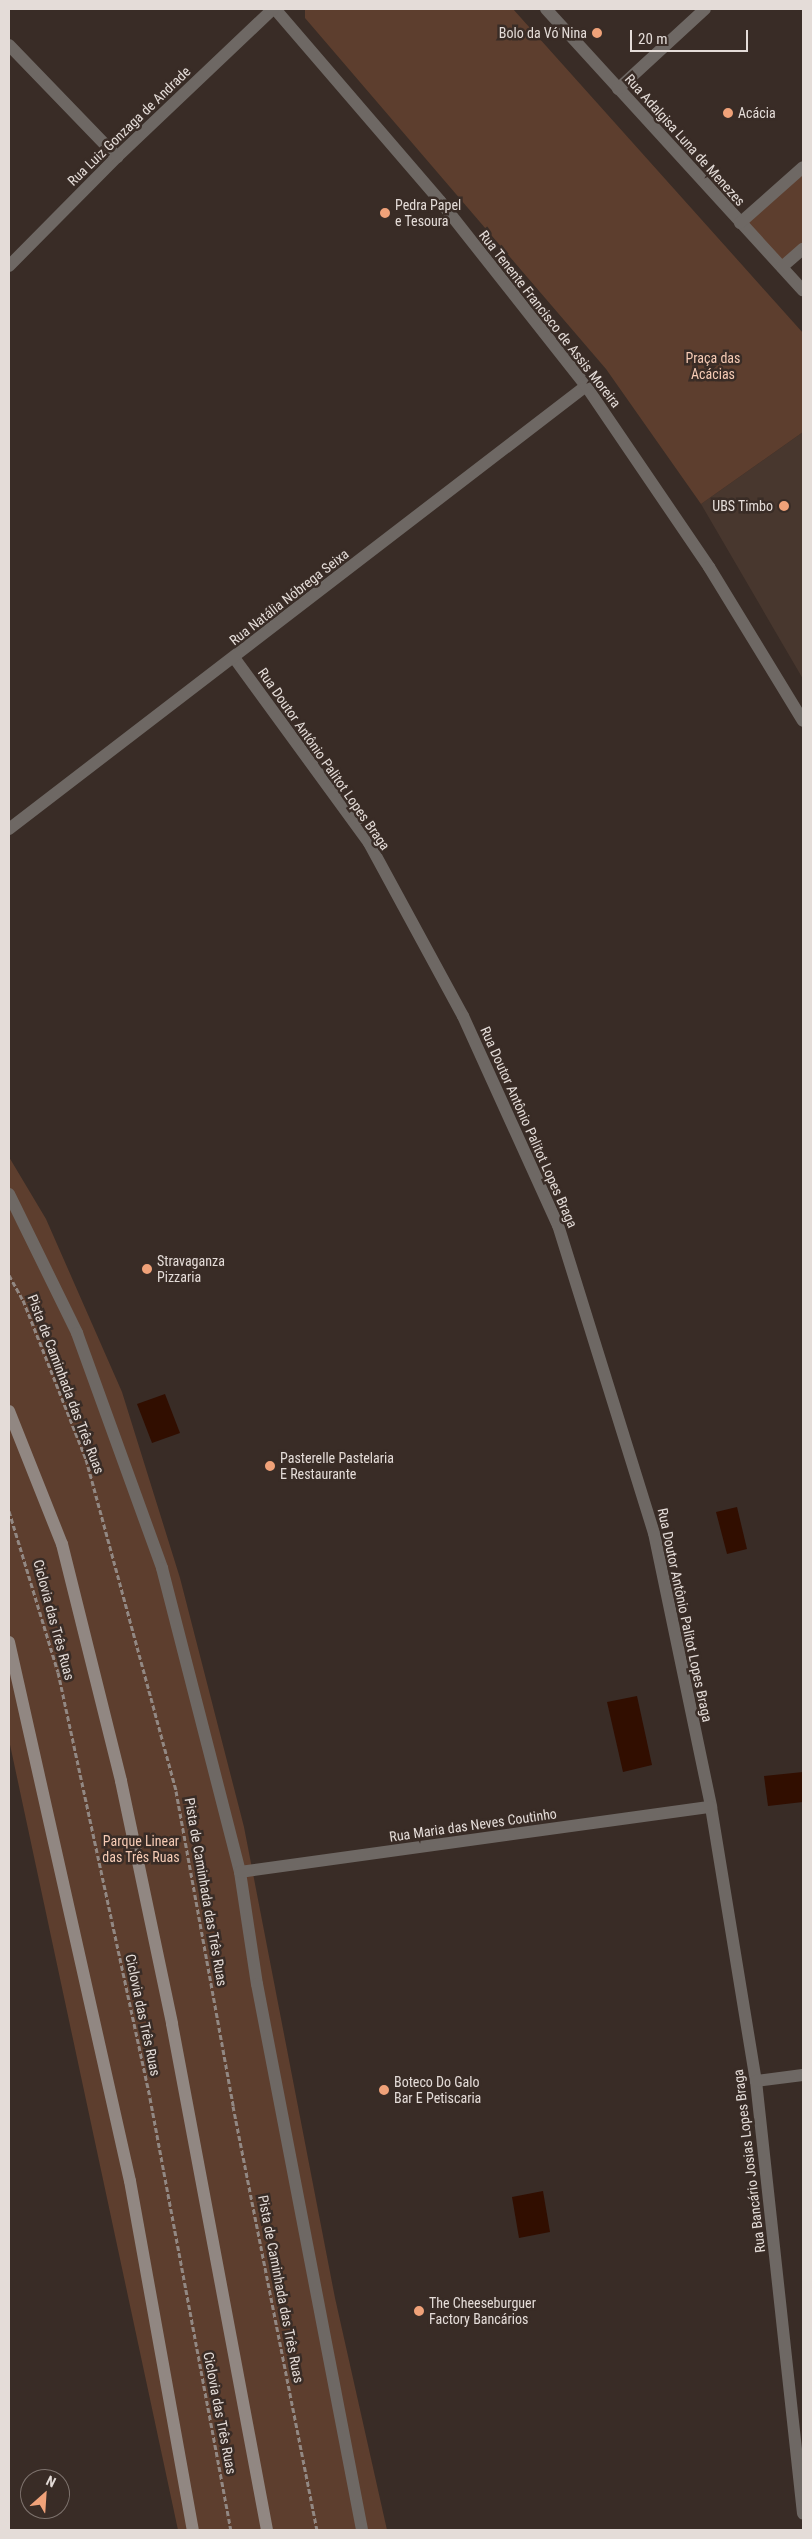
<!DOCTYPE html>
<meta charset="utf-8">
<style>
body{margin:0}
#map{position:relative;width:812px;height:2539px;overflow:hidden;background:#392c26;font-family:"Roboto Condensed",sans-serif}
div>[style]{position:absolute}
.built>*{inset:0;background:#48372e}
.green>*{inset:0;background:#5d3e2e}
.water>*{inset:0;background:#310e00}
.path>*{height:3px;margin-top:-1.5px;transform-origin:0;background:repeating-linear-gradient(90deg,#928883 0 5px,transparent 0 7.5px)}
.minor>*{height:12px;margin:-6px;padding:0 6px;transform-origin:6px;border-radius:6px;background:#6e6864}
.tertiary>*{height:12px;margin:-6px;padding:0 6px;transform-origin:6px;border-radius:6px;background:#6e6864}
.secondary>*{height:12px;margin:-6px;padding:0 6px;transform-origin:6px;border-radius:6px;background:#918782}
.dots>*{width:14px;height:14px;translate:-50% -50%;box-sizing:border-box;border:2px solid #392c26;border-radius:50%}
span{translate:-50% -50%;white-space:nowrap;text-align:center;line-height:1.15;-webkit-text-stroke:5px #392c26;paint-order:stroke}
.poi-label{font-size:14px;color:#e4dcd8}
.right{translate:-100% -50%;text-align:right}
.left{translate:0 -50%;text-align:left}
.street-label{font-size:14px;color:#e4dcd8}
.park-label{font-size:14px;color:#f6cbb5}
.frame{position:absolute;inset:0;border:10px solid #e4dcd8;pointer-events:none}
.north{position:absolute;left:20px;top:2469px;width:50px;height:50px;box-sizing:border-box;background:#392c26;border:1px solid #7d726d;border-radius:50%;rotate:26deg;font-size:14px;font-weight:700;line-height:20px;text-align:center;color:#e4dcd8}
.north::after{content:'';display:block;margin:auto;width:18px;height:22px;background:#f0a279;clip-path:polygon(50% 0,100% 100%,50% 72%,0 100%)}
.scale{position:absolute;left:630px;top:30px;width:118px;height:22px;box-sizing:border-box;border:2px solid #e4dcd8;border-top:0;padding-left:6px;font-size:15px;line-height:18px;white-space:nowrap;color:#e4dcd8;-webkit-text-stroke:4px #392c26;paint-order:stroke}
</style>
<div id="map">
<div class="built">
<div style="clip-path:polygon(803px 432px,803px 679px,701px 504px)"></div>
</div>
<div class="green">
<div style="clip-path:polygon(305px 9px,513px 9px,803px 333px,803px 432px,701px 504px,606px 369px,305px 18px)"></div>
<div style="clip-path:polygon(803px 167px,803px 249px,782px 267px,740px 223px)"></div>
<div style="clip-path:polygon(9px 1157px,46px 1219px,122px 1392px,180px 1578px,244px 1827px,335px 2298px,387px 2530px,178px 2530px,9px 1740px)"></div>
</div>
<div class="water">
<div style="clip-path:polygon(165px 1394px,180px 1433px,152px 1443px,137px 1404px)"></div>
<div style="clip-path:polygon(737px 1507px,747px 1549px,727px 1554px,716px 1512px)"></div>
<div style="clip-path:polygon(637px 1696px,652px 1765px,623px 1772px,607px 1702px)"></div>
<div style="clip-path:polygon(803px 1772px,803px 1802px,768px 1806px,764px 1776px)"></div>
<div style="clip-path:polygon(543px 2191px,550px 2232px,519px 2238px,512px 2197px)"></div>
</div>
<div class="path">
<div style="left:9px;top:1275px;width:29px;rotate:61deg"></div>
<div style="left:23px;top:1300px;width:171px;rotate:68.4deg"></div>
<div style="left:86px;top:1459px;width:344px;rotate:74.8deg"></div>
<div style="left:176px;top:1791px;width:320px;rotate:79.7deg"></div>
<div style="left:233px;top:2106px;width:432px;rotate:78.8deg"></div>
<div style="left:9px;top:1511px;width:168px;rotate:73.1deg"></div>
<div style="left:58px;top:1672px;width:436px;rotate:77.8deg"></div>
<div style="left:150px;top:2098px;width:440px;rotate:79.4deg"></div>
</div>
<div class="minor">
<div style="left:546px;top:9px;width:381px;rotate:47.6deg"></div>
<div style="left:9px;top:45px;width:156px;rotate:46deg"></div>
<div style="left:618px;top:89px;width:118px;rotate:-42.6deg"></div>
<div style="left:740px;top:223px;width:84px;rotate:-41.6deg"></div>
<div style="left:782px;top:267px;width:28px;rotate:-41deg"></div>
<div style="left:235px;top:659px;width:228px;rotate:53.9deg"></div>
<div style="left:369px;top:843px;width:197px;rotate:61.5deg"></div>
<div style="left:463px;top:1016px;width:230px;rotate:65.6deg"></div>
<div style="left:558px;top:1225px;width:323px;rotate:72.7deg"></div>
<div style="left:654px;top:1533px;width:280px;rotate:78.2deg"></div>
<div style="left:711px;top:1807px;width:278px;rotate:80.7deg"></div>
<div style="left:756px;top:2081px;width:435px;rotate:83.8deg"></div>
<div style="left:9px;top:829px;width:727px;rotate:-37.52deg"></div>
<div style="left:9px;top:1194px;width:155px;rotate:63.9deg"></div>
<div style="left:77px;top:1333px;width:250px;rotate:70.1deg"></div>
<div style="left:162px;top:1568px;width:314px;rotate:75.6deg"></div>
<div style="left:240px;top:1872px;width:113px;rotate:81.4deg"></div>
<div style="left:257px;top:1984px;width:556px;rotate:79.11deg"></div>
<div style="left:240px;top:1872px;width:475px;rotate:-7.9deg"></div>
<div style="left:756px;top:2081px;width:47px;rotate:-7.3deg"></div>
</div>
<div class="tertiary">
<div style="left:275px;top:9px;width:253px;rotate:49.3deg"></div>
<div style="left:440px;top:201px;width:236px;rotate:51.7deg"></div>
<div style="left:586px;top:386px;width:219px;rotate:55.8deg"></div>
<div style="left:709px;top:567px;width:180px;rotate:58.6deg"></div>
<div style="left:9px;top:266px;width:153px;rotate:-45.3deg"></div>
<div style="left:117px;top:157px;width:215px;rotate:-43.5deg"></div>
</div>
<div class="secondary">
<div style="left:9px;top:1411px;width:143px;rotate:68.3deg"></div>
<div style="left:62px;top:1544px;width:244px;rotate:76deg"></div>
<div style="left:121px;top:1781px;width:248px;rotate:78.1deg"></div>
<div style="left:172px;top:2024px;width:515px;rotate:79.37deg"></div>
<div style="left:9px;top:1642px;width:552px;rotate:77.35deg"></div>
<div style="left:130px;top:2181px;width:355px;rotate:79.8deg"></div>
</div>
<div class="dots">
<div style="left:597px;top:33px;background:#f0a279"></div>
<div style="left:728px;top:113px;background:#f0a279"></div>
<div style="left:385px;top:213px;background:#f0a279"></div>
<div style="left:784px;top:506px;background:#f0a279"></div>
<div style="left:147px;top:1269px;background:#f0a279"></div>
<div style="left:270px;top:1466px;background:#f0a279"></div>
<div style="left:384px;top:2090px;background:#f0a279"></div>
<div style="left:419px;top:2311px;background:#f0a279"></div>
</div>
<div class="poi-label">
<span class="right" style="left:587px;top:33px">Bolo da Vó Nina</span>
<span class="left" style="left:738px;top:113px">Acácia</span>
<span class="left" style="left:395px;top:213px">Pedra Papel<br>e Tesoura</span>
<span class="right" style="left:773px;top:506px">UBS Timbo</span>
<span class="left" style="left:157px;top:1269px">Stravaganza<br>Pizzaria</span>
<span class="left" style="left:280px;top:1466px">Pasterelle Pastelaria<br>E Restaurante</span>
<span class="left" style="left:394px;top:2090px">Boteco Do Galo<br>Bar E Petiscaria</span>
<span class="left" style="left:429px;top:2311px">The Cheeseburguer<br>Factory Bancários</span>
</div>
<div class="street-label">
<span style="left:129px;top:126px;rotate:-44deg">Rua Luiz Gonzaga de Andrade</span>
<span style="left:685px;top:140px;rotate:48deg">Rua Adalgisa Luna de Menezes</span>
<span style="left:550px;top:319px;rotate:52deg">Rua Tenente Francisco de Assis Moreira</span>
<span style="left:289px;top:597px;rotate:-38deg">Rua Natália Nóbrega Seixa</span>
<span style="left:324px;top:759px;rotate:55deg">Rua Doutor Antônio Palitot Lopes Braga</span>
<span style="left:529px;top:1127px;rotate:66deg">Rua Doutor Antônio Palitot Lopes Braga</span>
<span style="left:66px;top:1384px;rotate:69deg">Pista de Caminhada das Três Ruas</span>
<span style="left:685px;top:1615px;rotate:78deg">Rua Doutor Antônio Palitot Lopes Braga</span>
<span style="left:54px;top:1620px;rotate:75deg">Ciclovia das Três Ruas</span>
<span style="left:473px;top:1825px;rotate:-8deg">Rua Maria das Neves Coutinho</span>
<span style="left:206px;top:1892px;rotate:80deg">Pista de Caminhada das Três Ruas</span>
<span style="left:143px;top:2015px;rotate:78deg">Ciclovia das Três Ruas</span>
<span style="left:749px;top:2161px;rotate:-97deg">Rua Bancário Josias Lopes Braga</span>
<span style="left:281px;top:2289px;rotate:79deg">Pista de Caminhada das Três Ruas</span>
<span style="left:220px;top:2413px;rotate:79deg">Ciclovia das Três Ruas</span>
</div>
<div class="park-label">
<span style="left:713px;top:366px">Praça das<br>Acácias</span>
<span style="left:141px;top:1849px">Parque Linear<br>das Três Ruas</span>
</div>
<div class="frame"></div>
<div class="north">N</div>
<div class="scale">20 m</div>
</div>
